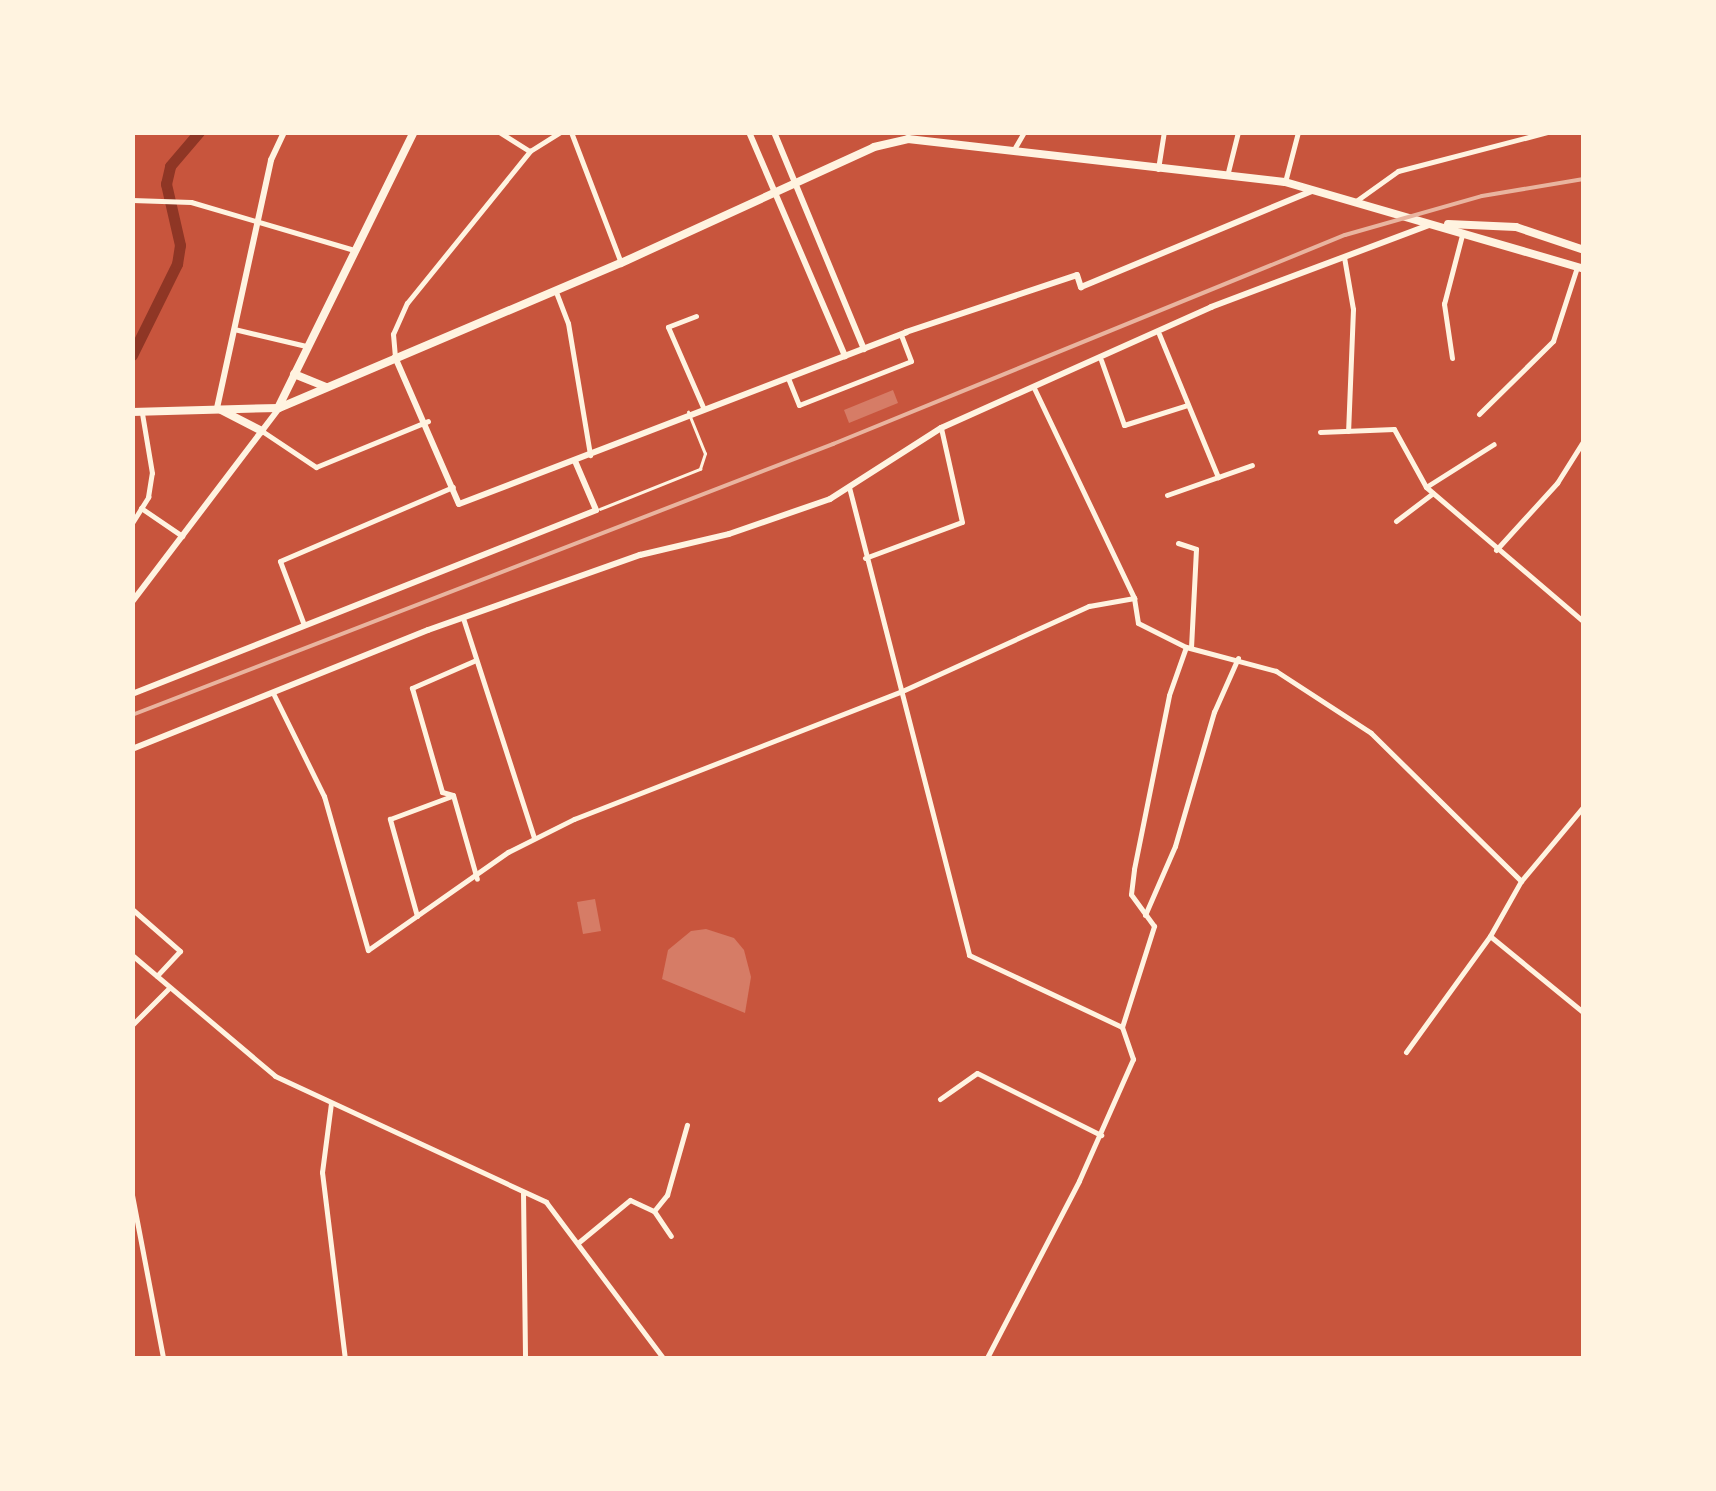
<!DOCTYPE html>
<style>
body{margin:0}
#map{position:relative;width:1716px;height:1491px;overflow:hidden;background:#c8553d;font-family:Montserrat,sans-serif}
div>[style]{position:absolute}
.canal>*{height:11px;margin:-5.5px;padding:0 5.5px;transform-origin:5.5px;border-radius:5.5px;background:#8f3625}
.building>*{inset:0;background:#d67c66}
.service>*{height:2.5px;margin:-1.25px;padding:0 1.25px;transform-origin:1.25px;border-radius:1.25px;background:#fff3e0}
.minor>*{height:5px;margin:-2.5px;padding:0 2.5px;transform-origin:2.5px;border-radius:2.5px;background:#fff3e0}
.tertiary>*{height:6px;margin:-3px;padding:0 3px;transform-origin:3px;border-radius:3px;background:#fff3e0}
.secondary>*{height:6px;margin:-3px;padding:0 3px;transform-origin:3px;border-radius:3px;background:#fff3e0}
.primary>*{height:8px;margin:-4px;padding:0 4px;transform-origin:4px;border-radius:4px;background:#fff3e0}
.rail>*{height:4px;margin:-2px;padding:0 2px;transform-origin:2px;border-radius:2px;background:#e9b49f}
span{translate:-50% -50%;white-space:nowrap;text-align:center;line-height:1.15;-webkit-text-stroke:10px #fff3e0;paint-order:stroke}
.frame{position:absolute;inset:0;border:135px solid #fff3e0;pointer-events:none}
</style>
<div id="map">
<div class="canal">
<div style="left:132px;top:355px;width:102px;rotate:-63.7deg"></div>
<div style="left:177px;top:264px;width:19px;rotate:-81deg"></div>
<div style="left:180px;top:245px;width:63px;rotate:-102.9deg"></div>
<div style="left:166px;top:184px;width:18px;rotate:-77deg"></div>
<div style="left:170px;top:166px;width:45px;rotate:-49.5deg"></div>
</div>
<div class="building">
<div style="clip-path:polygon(893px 390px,898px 403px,849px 423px,844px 410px)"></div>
<div style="clip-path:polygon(595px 899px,601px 931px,583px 934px,577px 902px)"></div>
<div style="clip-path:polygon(706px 929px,734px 938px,744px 950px,751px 977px,745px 1013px,662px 979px,668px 950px,691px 931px)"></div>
</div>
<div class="service">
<div style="left:600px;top:509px;width:108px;rotate:-21.8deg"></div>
<div style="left:700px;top:469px;width:16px;rotate:-72deg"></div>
<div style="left:705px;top:454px;width:45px;rotate:-112deg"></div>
</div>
<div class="minor">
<div style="left:499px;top:132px;width:36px;rotate:32deg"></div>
<div style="left:571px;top:132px;width:140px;rotate:69.1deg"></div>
<div style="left:1013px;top:151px;width:22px;rotate:-60deg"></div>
<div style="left:1158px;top:169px;width:37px;rotate:-81deg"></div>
<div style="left:1227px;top:176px;width:45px;rotate:-76deg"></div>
<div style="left:1285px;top:182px;width:52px;rotate:-75.4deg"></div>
<div style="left:132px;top:200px;width:59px;rotate:1.9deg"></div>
<div style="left:191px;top:202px;width:170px;rotate:16.4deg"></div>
<div style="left:1356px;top:201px;width:52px;rotate:-35.5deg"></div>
<div style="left:1398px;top:171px;width:155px;rotate:-14.6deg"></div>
<div style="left:1344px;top:257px;width:53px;rotate:80.2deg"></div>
<div style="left:1353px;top:309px;width:122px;rotate:92.3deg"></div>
<div style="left:556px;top:292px;width:33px;rotate:69deg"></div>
<div style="left:568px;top:323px;width:134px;rotate:80.5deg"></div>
<div style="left:696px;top:316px;width:30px;rotate:159deg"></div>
<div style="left:668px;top:327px;width:87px;rotate:66.4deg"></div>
<div style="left:234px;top:329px;width:74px;rotate:13.3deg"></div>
<div style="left:1159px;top:334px;width:155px;rotate:67.6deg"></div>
<div style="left:395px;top:357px;width:23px;rotate:-95deg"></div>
<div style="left:393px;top:334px;width:34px;rotate:-66deg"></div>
<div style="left:407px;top:303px;width:196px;rotate:-51deg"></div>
<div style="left:530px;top:151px;width:36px;rotate:-32deg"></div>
<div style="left:1452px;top:358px;width:55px;rotate:-98.4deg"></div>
<div style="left:1444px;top:304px;width:71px;rotate:-75.4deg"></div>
<div style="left:1101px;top:360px;width:69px;rotate:70.5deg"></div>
<div style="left:1124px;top:425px;width:67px;rotate:-17.4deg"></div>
<div style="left:788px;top:378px;width:29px;rotate:68deg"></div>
<div style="left:799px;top:405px;width:120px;rotate:-21.4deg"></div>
<div style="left:911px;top:361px;width:28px;rotate:-111deg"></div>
<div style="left:1034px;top:388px;width:233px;rotate:64.5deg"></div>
<div style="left:1134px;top:598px;width:25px;rotate:81deg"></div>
<div style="left:1138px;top:623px;width:54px;rotate:26.6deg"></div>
<div style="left:1186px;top:647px;width:93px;rotate:14.9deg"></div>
<div style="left:1276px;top:671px;width:113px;rotate:33.1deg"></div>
<div style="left:1371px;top:733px;width:211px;rotate:44.6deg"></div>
<div style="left:1479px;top:414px;width:104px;rotate:-44.6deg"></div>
<div style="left:1553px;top:341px;width:78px;rotate:-72deg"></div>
<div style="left:262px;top:431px;width:65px;rotate:33.7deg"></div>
<div style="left:316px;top:467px;width:121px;rotate:-22.3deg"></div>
<div style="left:1320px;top:432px;width:74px;rotate:-2.3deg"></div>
<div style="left:1394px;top:429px;width:66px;rotate:61.1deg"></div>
<div style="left:1426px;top:487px;width:208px;rotate:40.5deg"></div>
<div style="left:849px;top:487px;width:483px;rotate:75.6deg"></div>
<div style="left:969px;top:955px;width:169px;rotate:25.2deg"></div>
<div style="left:1122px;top:1027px;width:34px;rotate:71deg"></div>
<div style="left:1133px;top:1059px;width:133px;rotate:113.9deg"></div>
<div style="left:1079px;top:1181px;width:199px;rotate:117.5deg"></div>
<div style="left:1426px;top:487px;width:80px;rotate:-32.3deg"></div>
<div style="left:1167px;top:495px;width:90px;rotate:-19.4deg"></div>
<div style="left:141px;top:508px;width:50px;rotate:34.3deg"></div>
<div style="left:1396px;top:521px;width:46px;rotate:-37.1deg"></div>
<div style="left:132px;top:523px;width:31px;rotate:-58deg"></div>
<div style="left:148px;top:497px;width:24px;rotate:-81deg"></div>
<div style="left:152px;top:473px;width:61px;rotate:-99.5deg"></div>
<div style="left:1178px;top:543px;width:19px;rotate:18deg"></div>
<div style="left:1196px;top:549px;width:99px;rotate:92.9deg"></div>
<div style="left:1496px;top:550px;width:91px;rotate:-47.7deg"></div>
<div style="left:1557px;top:483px;width:51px;rotate:-57.9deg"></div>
<div style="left:865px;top:558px;width:103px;rotate:-20.4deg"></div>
<div style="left:962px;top:522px;width:96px;rotate:-102.6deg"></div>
<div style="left:463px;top:618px;width:231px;rotate:72.1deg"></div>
<div style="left:304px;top:625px;width:68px;rotate:-110.6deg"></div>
<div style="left:280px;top:561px;width:188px;rotate:-23.2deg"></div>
<div style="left:476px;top:660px;width:70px;rotate:156.4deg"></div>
<div style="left:412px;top:688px;width:108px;rotate:73.9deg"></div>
<div style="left:442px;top:792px;width:11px;rotate:15deg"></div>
<div style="left:453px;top:795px;width:87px;rotate:74.1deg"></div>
<div style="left:273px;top:693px;width:115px;rotate:63.7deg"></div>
<div style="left:324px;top:796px;width:160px;rotate:74.1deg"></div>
<div style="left:368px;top:950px;width:171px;rotate:-35deg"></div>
<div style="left:508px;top:852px;width:74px;rotate:-26.6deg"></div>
<div style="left:574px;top:819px;width:350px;rotate:-21.3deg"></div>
<div style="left:900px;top:692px;width:208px;rotate:-24.5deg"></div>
<div style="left:1089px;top:606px;width:46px;rotate:-10.1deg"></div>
<div style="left:132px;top:909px;width:64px;rotate:41.2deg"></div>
<div style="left:180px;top:951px;width:34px;rotate:133deg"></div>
<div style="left:1145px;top:915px;width:75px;rotate:-66.5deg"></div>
<div style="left:1175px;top:846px;width:140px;rotate:-73.8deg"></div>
<div style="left:1214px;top:712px;width:59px;rotate:-66deg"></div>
<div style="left:417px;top:916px;width:101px;rotate:-105.6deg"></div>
<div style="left:390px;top:819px;width:66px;rotate:-20.4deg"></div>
<div style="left:1490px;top:936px;width:122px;rotate:39.3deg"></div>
<div style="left:132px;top:955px;width:187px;rotate:40.2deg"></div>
<div style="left:275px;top:1076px;width:299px;rotate:24.9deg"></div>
<div style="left:546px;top:1202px;width:195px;rotate:53.1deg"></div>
<div style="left:132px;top:1025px;width:52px;rotate:-45deg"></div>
<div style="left:1122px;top:1027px;width:106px;rotate:-72.4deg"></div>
<div style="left:1154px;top:926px;width:39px;rotate:-126deg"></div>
<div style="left:1131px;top:894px;width:25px;rotate:-83deg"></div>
<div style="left:1134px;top:869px;width:177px;rotate:-78.6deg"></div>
<div style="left:1169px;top:695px;width:51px;rotate:-70.5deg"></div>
<div style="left:1406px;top:1052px;width:143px;rotate:-54.1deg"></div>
<div style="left:1490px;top:936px;width:63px;rotate:-60.6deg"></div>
<div style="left:1521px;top:881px;width:98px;rotate:-50deg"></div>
<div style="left:940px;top:1099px;width:45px;rotate:-35.1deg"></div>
<div style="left:977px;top:1073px;width:139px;rotate:26.6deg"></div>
<div style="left:331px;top:1103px;width:70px;rotate:97.4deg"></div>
<div style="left:322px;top:1172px;width:187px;rotate:83deg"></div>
<div style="left:523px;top:1192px;width:166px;rotate:89.3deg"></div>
<div style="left:132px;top:1195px;width:166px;rotate:79.2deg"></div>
<div style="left:654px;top:1211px;width:21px;rotate:-51deg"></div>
<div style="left:667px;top:1195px;width:73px;rotate:-74.1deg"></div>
<div style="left:579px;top:1242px;width:66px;rotate:-39.5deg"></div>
<div style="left:630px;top:1200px;width:26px;rotate:25deg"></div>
<div style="left:654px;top:1211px;width:30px;rotate:56deg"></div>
</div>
<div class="tertiary">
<div style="left:749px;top:132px;width:244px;rotate:66.8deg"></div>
<div style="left:774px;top:132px;width:235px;rotate:67.5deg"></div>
<div style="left:395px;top:357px;width:160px;rotate:66.5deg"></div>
<div style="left:459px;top:504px;width:479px;rotate:-21deg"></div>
<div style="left:906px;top:332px;width:180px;rotate:-18.4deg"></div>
<div style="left:1077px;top:275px;width:13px;rotate:72deg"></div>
<div style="left:1081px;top:287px;width:252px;rotate:-22.6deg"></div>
<div style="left:217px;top:408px;width:254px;rotate:-77.7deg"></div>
<div style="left:271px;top:160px;width:31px;rotate:-65deg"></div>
<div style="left:132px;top:694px;width:499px;rotate:-21.6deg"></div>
<div style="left:596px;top:510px;width:53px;rotate:-113.2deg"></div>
<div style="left:132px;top:749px;width:319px;rotate:-21.9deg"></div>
<div style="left:428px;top:630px;width:225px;rotate:-19.5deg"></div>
<div style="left:640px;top:555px;width:91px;rotate:-13.3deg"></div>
<div style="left:729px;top:534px;width:107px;rotate:-19.1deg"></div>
<div style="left:830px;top:499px;width:132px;rotate:-32.6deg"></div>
<div style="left:941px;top:428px;width:296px;rotate:-24.1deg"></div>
<div style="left:1211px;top:307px;width:233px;rotate:-20.6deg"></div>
</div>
<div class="secondary">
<div style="left:132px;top:602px;width:243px;rotate:-52.8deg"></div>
</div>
<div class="primary">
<div style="left:1448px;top:224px;width:68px;rotate:2.5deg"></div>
<div style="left:1516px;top:227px;width:72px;rotate:18.7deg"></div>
<div style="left:294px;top:374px;width:35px;rotate:22deg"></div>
<div style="left:279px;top:406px;width:305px;rotate:-63.8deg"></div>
<div style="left:221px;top:410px;width:46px;rotate:27.1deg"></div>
<div style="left:132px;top:412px;width:147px;rotate:-1.6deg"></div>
<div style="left:279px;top:408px;width:371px;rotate:-23deg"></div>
<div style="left:621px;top:263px;width:278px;rotate:-24.6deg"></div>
<div style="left:874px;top:147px;width:35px;rotate:-13deg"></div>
<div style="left:908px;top:139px;width:379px;rotate:6.5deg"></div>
<div style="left:1285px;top:182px;width:311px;rotate:16.2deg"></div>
</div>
<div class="rail">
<div style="left:132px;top:715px;width:752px;rotate:-21.14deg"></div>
<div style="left:833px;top:444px;width:553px;rotate:-22.21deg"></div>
<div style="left:1345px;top:235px;width:142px;rotate:-15.9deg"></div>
<div style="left:1482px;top:196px;width:103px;rotate:-9.5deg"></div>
</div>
<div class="frame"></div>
</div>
